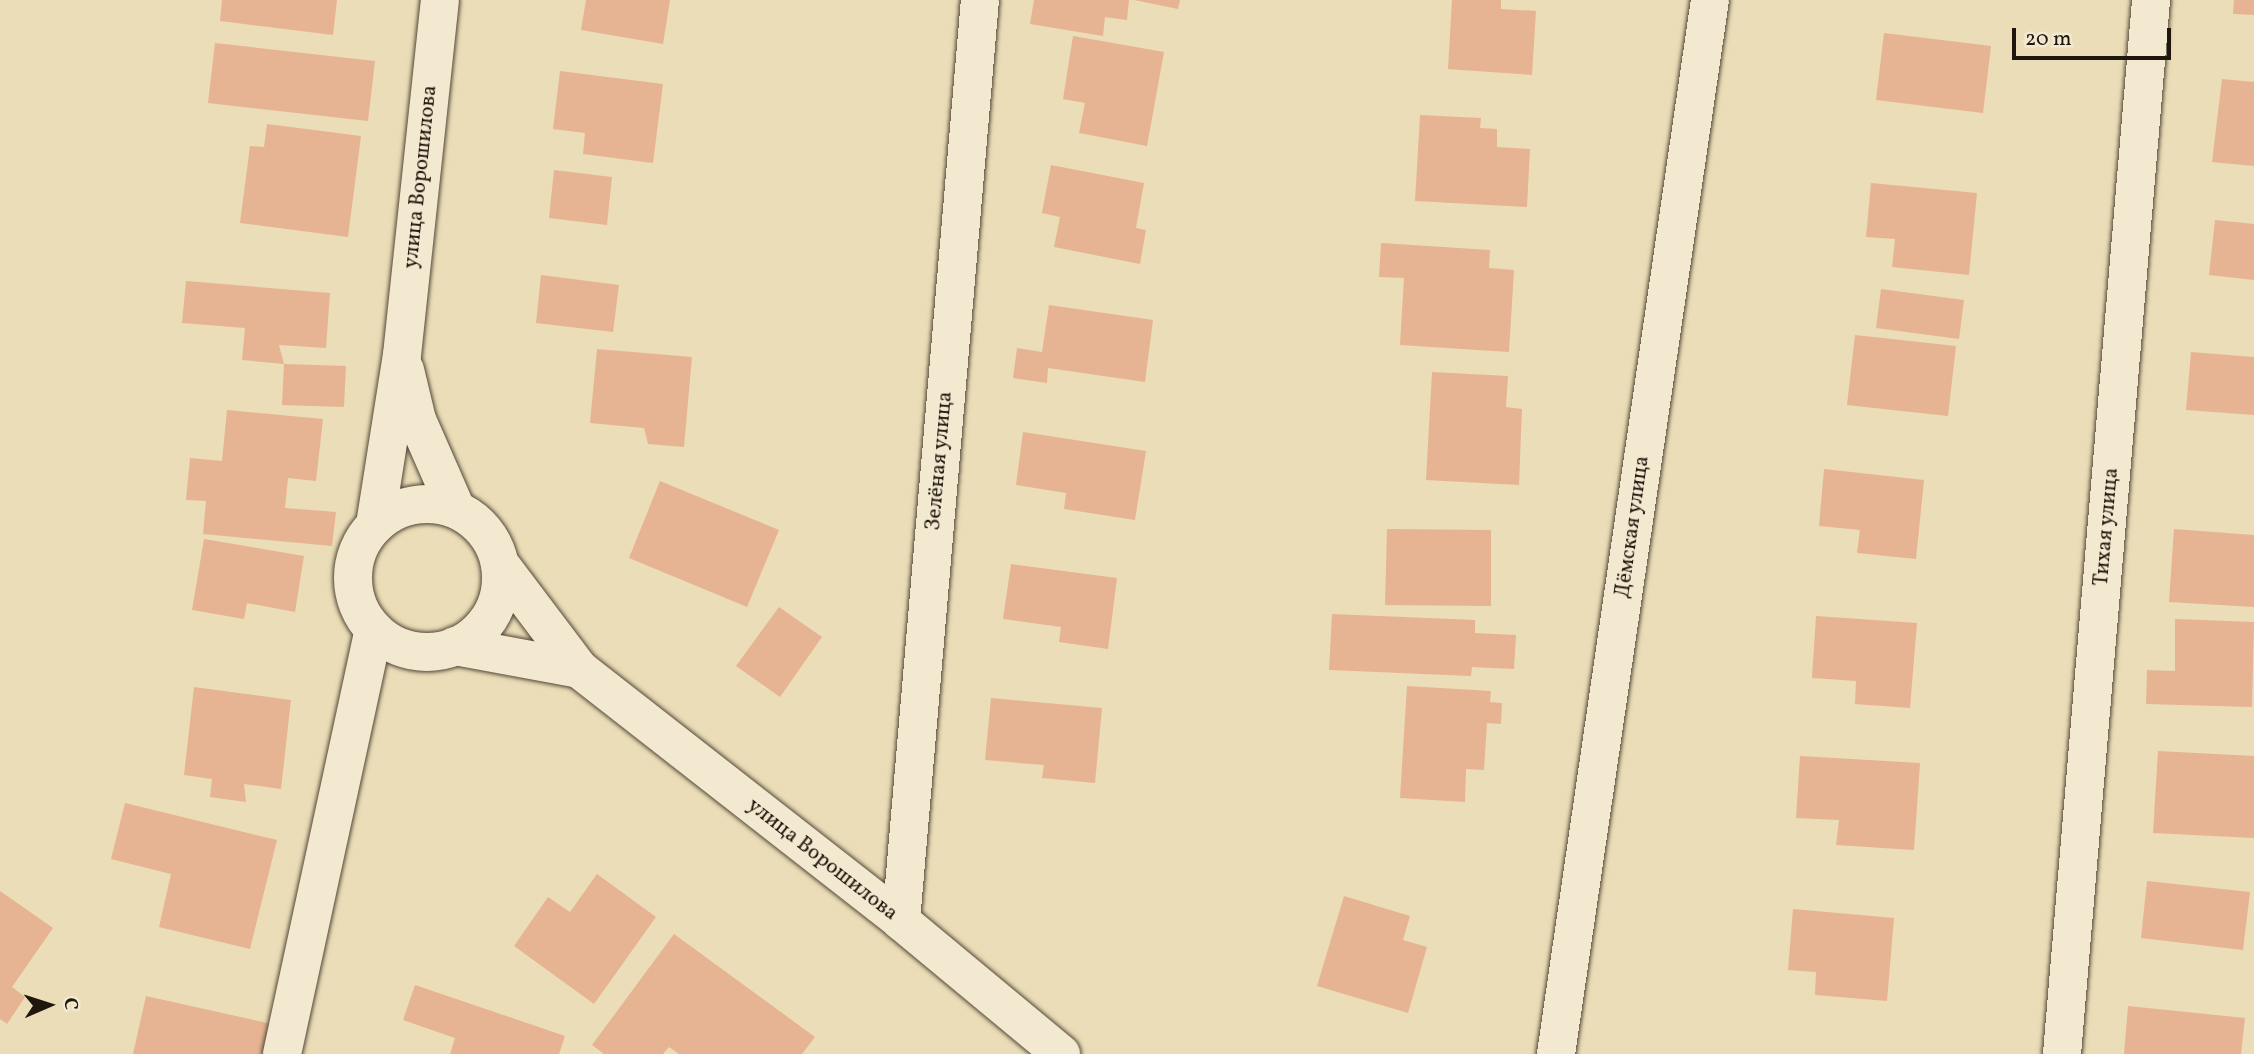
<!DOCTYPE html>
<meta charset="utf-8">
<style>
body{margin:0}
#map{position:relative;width:2254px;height:1054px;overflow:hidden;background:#ebddb7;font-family:Vollkorn,serif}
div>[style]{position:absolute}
.building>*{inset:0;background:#e6b492}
.roads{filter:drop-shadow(0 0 2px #524838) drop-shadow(0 0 2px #524838)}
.minor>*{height:38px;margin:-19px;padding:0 19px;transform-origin:19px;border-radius:19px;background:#f2e9d0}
.tertiary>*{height:38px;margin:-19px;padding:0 19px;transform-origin:19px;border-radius:19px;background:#f2e9d0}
.tertiary>.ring{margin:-19px;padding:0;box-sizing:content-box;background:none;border:38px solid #f2e9d0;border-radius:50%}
span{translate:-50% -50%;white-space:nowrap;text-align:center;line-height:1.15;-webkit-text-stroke:7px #f2e9d0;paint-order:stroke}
.street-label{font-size:21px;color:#1f160d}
.north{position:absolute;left:14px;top:970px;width:70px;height:70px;-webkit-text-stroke:5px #f2e9d0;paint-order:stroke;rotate:87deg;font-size:19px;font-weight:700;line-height:28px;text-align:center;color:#1f160d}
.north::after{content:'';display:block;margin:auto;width:24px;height:32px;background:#1f160d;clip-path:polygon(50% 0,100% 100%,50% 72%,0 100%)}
.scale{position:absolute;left:2012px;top:28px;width:159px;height:32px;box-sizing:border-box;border:4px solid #1f160d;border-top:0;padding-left:9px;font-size:21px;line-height:24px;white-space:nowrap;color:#1f160d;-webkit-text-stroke:5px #f2e9d0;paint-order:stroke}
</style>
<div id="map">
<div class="building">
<div style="clip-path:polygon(222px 0,337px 0,333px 35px,220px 21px)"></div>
<div style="clip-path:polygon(586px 0,670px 0,663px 44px,581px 30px)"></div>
<div style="clip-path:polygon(1034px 0,1129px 0,1127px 20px,1105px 17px,1103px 36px,1030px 24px)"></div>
<div style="clip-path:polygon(1134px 0,1180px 0,1178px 9px)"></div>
<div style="clip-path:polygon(1452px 0,1501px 0,1501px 9px,1536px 11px,1532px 75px,1448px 69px)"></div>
<div style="clip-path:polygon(2234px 0,2254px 0,2254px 15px,2233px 14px)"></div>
<div style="clip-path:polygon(1884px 33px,1991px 46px,1983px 113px,1876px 100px)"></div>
<div style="clip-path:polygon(1073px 36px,1164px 52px,1147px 146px,1079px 133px,1085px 103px,1063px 99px)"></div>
<div style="clip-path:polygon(215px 43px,375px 61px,368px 121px,208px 103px)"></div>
<div style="clip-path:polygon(560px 71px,663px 84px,653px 163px,583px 154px,585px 133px,553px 129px)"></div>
<div style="clip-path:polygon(2222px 79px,2254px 82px,2254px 166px,2212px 162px)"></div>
<div style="clip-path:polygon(1420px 115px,1481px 118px,1480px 128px,1497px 129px,1497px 147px,1530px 149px,1527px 207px,1415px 201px)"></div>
<div style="clip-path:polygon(267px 124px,361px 136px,348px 237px,240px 223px,250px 146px,264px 147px)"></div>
<div style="clip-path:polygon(1051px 165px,1144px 183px,1136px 228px,1146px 230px,1140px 264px,1054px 247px,1060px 217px,1042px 213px)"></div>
<div style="clip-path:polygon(554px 170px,612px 177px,607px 225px,549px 218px)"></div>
<div style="clip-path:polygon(1871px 183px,1977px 193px,1969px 275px,1892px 267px,1895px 239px,1866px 237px)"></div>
<div style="clip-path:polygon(2215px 220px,2254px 224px,2254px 280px,2209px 275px)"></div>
<div style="clip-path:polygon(1381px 243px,1490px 250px,1489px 268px,1514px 270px,1509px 352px,1400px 345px,1404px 278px,1379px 277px)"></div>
<div style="clip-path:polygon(541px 275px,619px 285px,613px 332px,536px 323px)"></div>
<div style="clip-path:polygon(186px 281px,330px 293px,326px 348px,279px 345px,284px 364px,346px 366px,344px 407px,282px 405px,284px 364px,242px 360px,245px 328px,182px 323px)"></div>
<div style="clip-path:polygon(1881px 289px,1964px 300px,1959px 339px,1876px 328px)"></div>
<div style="clip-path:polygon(1049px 305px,1153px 320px,1145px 382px,1048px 368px,1047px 383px,1013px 378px,1017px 348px,1042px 352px)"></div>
<div style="clip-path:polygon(1855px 335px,1956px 346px,1948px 416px,1847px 405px)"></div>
<div style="clip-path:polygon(597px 349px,692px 357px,684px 447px,648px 444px,644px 428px,590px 423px)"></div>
<div style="clip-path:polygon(2191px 352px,2254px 357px,2254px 415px,2186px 410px)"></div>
<div style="clip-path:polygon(1432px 372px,1508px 376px,1506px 407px,1522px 409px,1519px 485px,1426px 480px)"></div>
<div style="clip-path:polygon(227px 410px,323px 419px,316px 481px,288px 478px,285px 508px,336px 512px,332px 546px,203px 534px,206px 501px,186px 500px,190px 458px,222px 461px)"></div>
<div style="clip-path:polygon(1023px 432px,1146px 451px,1135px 520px,1064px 509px,1066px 493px,1016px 485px)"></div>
<div style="clip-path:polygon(1824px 469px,1924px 480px,1916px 559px,1857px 553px,1860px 530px,1819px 526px)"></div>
<div style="clip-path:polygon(660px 481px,779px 530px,747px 607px,629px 558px)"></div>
<div style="clip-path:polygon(1387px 529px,1491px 530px,1491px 606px,1385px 605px)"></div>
<div style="clip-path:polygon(2174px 529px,2254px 535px,2254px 607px,2169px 602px)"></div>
<div style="clip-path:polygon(204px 539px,304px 556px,295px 612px,247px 603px,244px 619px,192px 610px)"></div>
<div style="clip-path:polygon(1011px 564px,1117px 578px,1108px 649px,1059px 642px,1061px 627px,1003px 619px)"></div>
<div style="clip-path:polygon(779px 607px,822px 637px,780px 697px,736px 666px)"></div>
<div style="clip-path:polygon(1332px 614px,1475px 620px,1475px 633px,1516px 635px,1514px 669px,1472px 667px,1471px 676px,1329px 670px)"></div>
<div style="clip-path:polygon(1816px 616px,1917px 623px,1910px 708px,1855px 704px,1856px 681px,1812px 678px)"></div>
<div style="clip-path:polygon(2175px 619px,2254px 622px,2252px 707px,2146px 704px,2147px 670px,2175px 671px)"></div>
<div style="clip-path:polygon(1407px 686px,1491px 691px,1490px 702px,1502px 703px,1501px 724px,1487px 723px,1484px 770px,1466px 769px,1465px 802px,1400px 798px)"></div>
<div style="clip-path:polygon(194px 687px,291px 700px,281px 789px,244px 784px,246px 802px,210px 797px,212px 779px,184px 775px)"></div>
<div style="clip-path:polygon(991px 698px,1102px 708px,1095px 783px,1042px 778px,1044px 765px,985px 760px)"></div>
<div style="clip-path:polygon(2158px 751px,2254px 756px,2254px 838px,2153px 833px)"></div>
<div style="clip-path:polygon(1800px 756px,1920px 763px,1914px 850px,1836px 845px,1839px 820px,1796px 818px)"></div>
<div style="clip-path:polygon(125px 803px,277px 840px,250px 949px,159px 927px,171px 874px,111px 859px)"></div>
<div style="clip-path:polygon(597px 874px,656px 917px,594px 1004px,514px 946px,548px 897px,570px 912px)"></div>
<div style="clip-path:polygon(2147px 881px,2250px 892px,2243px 950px,2141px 938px)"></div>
<div style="clip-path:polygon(0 891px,53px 928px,12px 987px,25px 997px,7px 1024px,0 1019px)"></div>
<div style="clip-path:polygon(1344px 896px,1410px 916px,1403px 940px,1427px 947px,1408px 1013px,1317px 986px)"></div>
<div style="clip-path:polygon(1793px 909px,1894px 918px,1887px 1001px,1815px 995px,1816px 972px,1788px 970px)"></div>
<div style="clip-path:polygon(674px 934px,815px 1037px,802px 1054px,679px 1054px,669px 1047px,663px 1054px,604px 1054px,592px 1045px)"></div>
<div style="clip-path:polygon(415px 985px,565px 1036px,559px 1054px,450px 1054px,455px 1038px,403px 1020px)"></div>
<div style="clip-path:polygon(146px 996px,272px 1024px,265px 1054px,133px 1054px)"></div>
<div style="clip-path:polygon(2128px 1006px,2245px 1018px,2241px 1054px,2124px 1054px)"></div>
</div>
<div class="roads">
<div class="minor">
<div style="left:901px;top:921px;width:924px;rotate:-85.1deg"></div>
<div style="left:282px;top:1054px;width:434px;rotate:-77.8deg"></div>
<div style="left:1556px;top:1054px;width:1065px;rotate:-81.69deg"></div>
<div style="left:2062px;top:1054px;width:1058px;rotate:-85.17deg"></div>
</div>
<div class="tertiary">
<div style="left:405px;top:370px;width:51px;rotate:76.5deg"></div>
<div style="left:417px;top:420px;width:97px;rotate:66.3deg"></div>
<div class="ring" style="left:353px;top:504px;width:110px;height:110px"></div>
<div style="left:375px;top:525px;width:172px;rotate:-81deg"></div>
<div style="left:402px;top:355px;width:357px;rotate:-83.9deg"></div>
<div style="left:500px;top:564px;width:131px;rotate:53deg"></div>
<div style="left:579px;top:669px;width:409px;rotate:38deg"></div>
<div style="left:901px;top:921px;width:208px;rotate:39.7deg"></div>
<div style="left:455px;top:646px;width:126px;rotate:10.5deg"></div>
</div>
</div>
<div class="street-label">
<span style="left:421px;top:177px;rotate:-84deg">улица Ворошилова</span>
<span style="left:940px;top:461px;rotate:-85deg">Зелёная улица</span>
<span style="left:1633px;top:527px;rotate:-82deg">Дёмская улица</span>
<span style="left:2107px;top:527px;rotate:-85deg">Тихая улица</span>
<span style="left:822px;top:860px;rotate:38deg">улица Ворошилова</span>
</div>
<div class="north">С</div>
<div class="scale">20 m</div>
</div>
